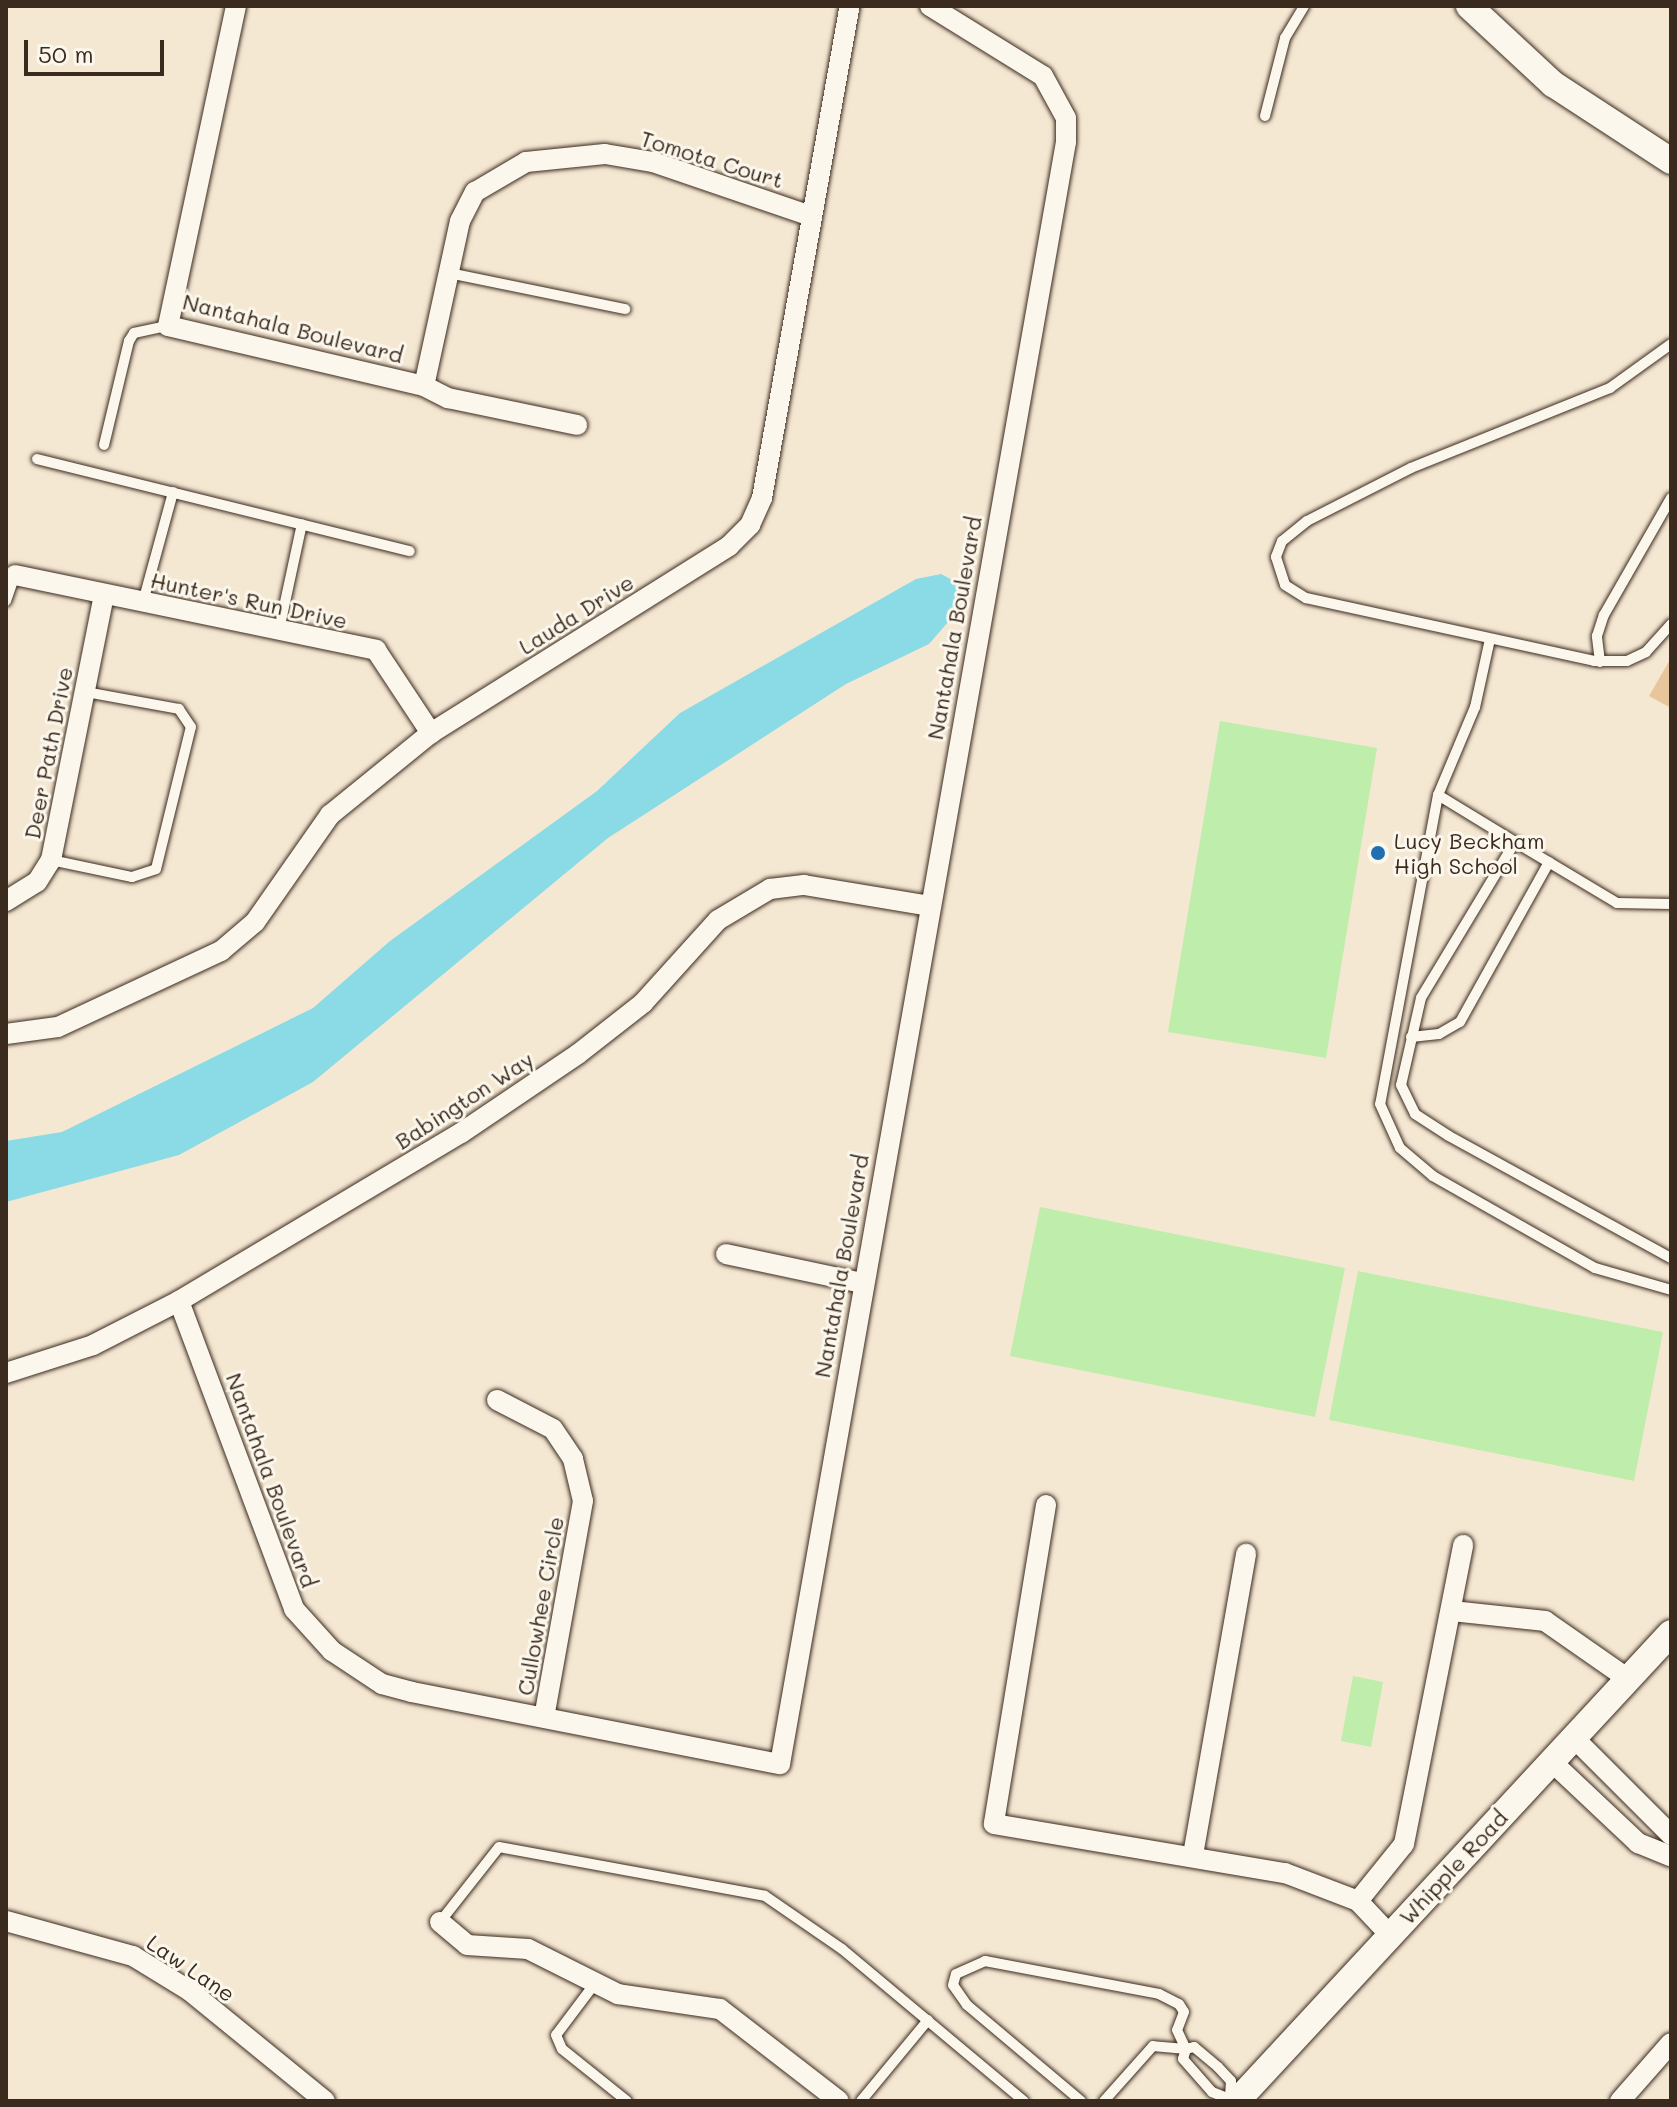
<!DOCTYPE html>
<style>
body{margin:0}
#map{position:relative;width:1677px;height:2107px;overflow:hidden;background:#f5e8d3;font-family:Mali,sans-serif}
div>[style]{position:absolute}
.green>*{inset:0;background:#bfedab}
.water>*{inset:0;background:#8bdbe7}
.building>*{inset:0;background:#e8c59a}
.roads{filter:drop-shadow(0 0 2px #3b2a1e) drop-shadow(0 0 2px #3b2a1e)}
.service>*{height:10px;margin:-5px;padding:0 5px;transform-origin:5px;border-radius:5px;background:#fbf7ec}
.minor>*{height:20px;margin:-10px;padding:0 10px;transform-origin:10px;border-radius:10px;background:#fbf7ec}
.secondary>*{height:26px;margin:-13px;padding:0 13px;transform-origin:13px;border-radius:13px;background:#fbf7ec}
.dots>*{width:22px;height:22px;translate:-50% -50%;box-sizing:border-box;border:4px solid #fbf7ec;border-radius:50%}
span{translate:-50% -50%;white-space:nowrap;text-align:center;line-height:1.15;-webkit-text-stroke:6px #fbf7ec;paint-order:stroke}
.street-label{font-size:22px;color:#3b2a1e}
.poi-label{font-size:22px;color:#3b2a1e}
.left{translate:0 -50%;text-align:left}
.frame{position:absolute;inset:0;border:8px solid #3b2a1e;pointer-events:none}
.scale{position:absolute;left:24px;top:40px;width:140px;height:36px;box-sizing:border-box;border:4px solid #3b2a1e;border-top:0;padding-left:10px;font-size:24px;line-height:28px;white-space:nowrap;color:#3b2a1e;-webkit-text-stroke:6px #fbf7ec;paint-order:stroke}
</style>
<div id="map">
<div class="green">
<div style="clip-path:polygon(1220px 721px,1377px 748px,1326px 1058px,1168px 1032px)"></div>
<div style="clip-path:polygon(1040px 1207px,1345px 1268px,1315px 1417px,1010px 1356px)"></div>
<div style="clip-path:polygon(1358px 1271px,1663px 1332px,1634px 1481px,1329px 1420px)"></div>
<div style="clip-path:polygon(1353px 1676px,1383px 1682px,1371px 1747px,1341px 1741px)"></div>
</div>
<div class="water">
<div style="clip-path:polygon(941px 574px,960px 584px,956px 613px,929px 644px,846px 684px,608px 838px,313px 1082px,179px 1155px,6px 1202px,6px 1141px,62px 1132px,313px 1008px,390px 941px,597px 791px,680px 713px,916px 579px)"></div>
</div>
<div class="building">
<div style="clip-path:polygon(1671px 658px,1671px 708px,1649px 696px)"></div>
</div>
<div class="roads">
<div class="service">
<div style="left:1265px;top:116px;width:81px;rotate:-75.6deg"></div>
<div style="left:1285px;top:38px;width:37px;rotate:-59deg"></div>
<div style="left:449px;top:273px;width:180px;rotate:11.6deg"></div>
<div style="left:1671px;top:344px;width:75px;rotate:144.2deg"></div>
<div style="left:1610px;top:388px;width:214px;rotate:158.1deg"></div>
<div style="left:1411px;top:468px;width:117px;rotate:153deg"></div>
<div style="left:1307px;top:521px;width:32px;rotate:141deg"></div>
<div style="left:1282px;top:541px;width:17px;rotate:111deg"></div>
<div style="left:1276px;top:557px;width:29px;rotate:72deg"></div>
<div style="left:1285px;top:585px;width:25px;rotate:32deg"></div>
<div style="left:1306px;top:598px;width:295px;rotate:12.3deg"></div>
<div style="left:1594px;top:661px;width:33px"></div>
<div style="left:1627px;top:661px;width:21px;rotate:-25deg"></div>
<div style="left:1646px;top:652px;width:38px;rotate:-48deg"></div>
<div style="left:104px;top:445px;width:107px;rotate:-76.5deg"></div>
<div style="left:129px;top:341px;width:9px;rotate:-58deg"></div>
<div style="left:134px;top:333px;width:35px;rotate:-12deg"></div>
<div style="left:37px;top:459px;width:384px;rotate:13.9deg"></div>
<div style="left:6px;top:601px;width:28px;rotate:-71deg"></div>
<div style="left:143px;top:602px;width:114px;rotate:-74.7deg"></div>
<div style="left:279px;top:630px;width:108px;rotate:-77.8deg"></div>
<div style="left:1490px;top:639px;width:70px;rotate:102.4deg"></div>
<div style="left:1475px;top:707px;width:95px;rotate:112.8deg"></div>
<div style="left:1438px;top:795px;width:90px;rotate:31.4deg"></div>
<div style="left:1600px;top:662px;width:26px;rotate:-97deg"></div>
<div style="left:1597px;top:636px;width:22px;rotate:-72deg"></div>
<div style="left:1604px;top:615px;width:135px;rotate:-60.2deg"></div>
<div style="left:1438px;top:795px;width:314px;rotate:100.6deg"></div>
<div style="left:1380px;top:1104px;width:48px;rotate:65.6deg"></div>
<div style="left:1400px;top:1148px;width:43px;rotate:40.3deg"></div>
<div style="left:1433px;top:1176px;width:186px;rotate:29.6deg"></div>
<div style="left:1595px;top:1268px;width:79px;rotate:16.1deg"></div>
<div style="left:51px;top:860px;width:83px;rotate:11.9deg"></div>
<div style="left:132px;top:877px;width:25px;rotate:-18deg"></div>
<div style="left:156px;top:869px;width:146px;rotate:-76.2deg"></div>
<div style="left:191px;top:727px;width:22px;rotate:-124deg"></div>
<div style="left:179px;top:709px;width:96px;rotate:-169.7deg"></div>
<div style="left:1671px;top:904px;width:54px;rotate:-178.9deg"></div>
<div style="left:1617px;top:903px;width:119px;rotate:-149.1deg"></div>
<div style="left:1515px;top:842px;width:182px;rotate:121.1deg"></div>
<div style="left:1421px;top:998px;width:89px;rotate:102.9deg"></div>
<div style="left:1401px;top:1085px;width:32px;rotate:64deg"></div>
<div style="left:1415px;top:1114px;width:40px;rotate:32.9deg"></div>
<div style="left:1449px;top:1136px;width:253px;rotate:28.8deg"></div>
<div style="left:1411px;top:1037px;width:28px;rotate:-6deg"></div>
<div style="left:1439px;top:1034px;width:24px;rotate:-30deg"></div>
<div style="left:1460px;top:1022px;width:183px;rotate:-60.9deg"></div>
<div style="left:440px;top:1922px;width:95px;rotate:-51.8deg"></div>
<div style="left:499px;top:1847px;width:270px;rotate:10.4deg"></div>
<div style="left:765px;top:1896px;width:93px;rotate:34.5deg"></div>
<div style="left:842px;top:1949px;width:237px;rotate:39.9deg"></div>
<div style="left:596px;top:1982px;width:66px;rotate:127deg"></div>
<div style="left:556px;top:2035px;width:15px;rotate:67deg"></div>
<div style="left:562px;top:2049px;width:83px;rotate:38.7deg"></div>
<div style="left:1230px;top:2096px;width:15px;rotate:-86deg"></div>
<div style="left:1231px;top:2081px;width:19px;rotate:-133deg"></div>
<div style="left:1218px;top:2067px;width:31px;rotate:-140deg"></div>
<div style="left:1194px;top:2047px;width:8px;rotate:166deg"></div>
<div style="left:1186px;top:2049px;width:10px;rotate:107deg"></div>
<div style="left:1183px;top:2059px;width:44px;rotate:48.7deg"></div>
<div style="left:1212px;top:2092px;width:24px;rotate:22deg"></div>
<div style="left:861px;top:2101px;width:105px;rotate:-50.4deg"></div>
<div style="left:1081px;top:2101px;width:149px;rotate:-139.9deg"></div>
<div style="left:967px;top:2005px;width:24px;rotate:-125deg"></div>
<div style="left:953px;top:1985px;width:11px;rotate:-75deg"></div>
<div style="left:956px;top:1974px;width:32px;rotate:-24deg"></div>
<div style="left:985px;top:1961px;width:177px;rotate:10.7deg"></div>
<div style="left:1159px;top:1994px;width:22px;rotate:27deg"></div>
<div style="left:1179px;top:2004px;width:9px;rotate:58deg"></div>
<div style="left:1184px;top:2012px;width:19px;rotate:111deg"></div>
<div style="left:1177px;top:2030px;width:21px;rotate:65deg"></div>
<div style="left:1186px;top:2049px;width:33px;rotate:-175deg"></div>
<div style="left:1153px;top:2046px;width:74px;rotate:131.7deg"></div>
</div>
<div class="minor">
<div style="left:236px;top:6px;width:327px;rotate:102deg"></div>
<div style="left:168px;top:326px;width:263px;rotate:13.2deg"></div>
<div style="left:424px;top:386px;width:27px;rotate:27deg"></div>
<div style="left:448px;top:398px;width:132px;rotate:11.8deg"></div>
<div style="left:424px;top:386px;width:169px;rotate:-77.7deg"></div>
<div style="left:460px;top:221px;width:33px;rotate:-63deg"></div>
<div style="left:475px;top:192px;width:59px;rotate:-30.5deg"></div>
<div style="left:526px;top:162px;width:79px;rotate:-5.8deg"></div>
<div style="left:605px;top:154px;width:49px;rotate:9.5deg"></div>
<div style="left:653px;top:162px;width:164px;rotate:18.9deg"></div>
<div style="left:15px;top:575px;width:369px;rotate:11.7deg"></div>
<div style="left:376px;top:650px;width:100px;rotate:56.5deg"></div>
<div style="left:6px;top:901px;width:36px;rotate:-32deg"></div>
<div style="left:37px;top:882px;width:26px;rotate:-58deg"></div>
<div style="left:51px;top:860px;width:271px;rotate:-78.7deg"></div>
<div style="left:6px;top:1034px;width:52px;rotate:-7.7deg"></div>
<div style="left:58px;top:1027px;width:180px;rotate:-25deg"></div>
<div style="left:221px;top:951px;width:45px;rotate:-40.5deg"></div>
<div style="left:255px;top:922px;width:131px;rotate:-55deg"></div>
<div style="left:330px;top:815px;width:130px;rotate:-39.1deg"></div>
<div style="left:431px;top:733px;width:352px;rotate:-32.1deg"></div>
<div style="left:729px;top:546px;width:30px;rotate:-45deg"></div>
<div style="left:750px;top:525px;width:30px;rotate:-66deg"></div>
<div style="left:762px;top:498px;width:500px;rotate:-79.9deg"></div>
<div style="left:726px;top:1254px;width:140px;rotate:12deg"></div>
<div style="left:179px;top:1301px;width:329px;rotate:69.5deg"></div>
<div style="left:294px;top:1609px;width:57px;rotate:47.9deg"></div>
<div style="left:332px;top:1651px;width:60px;rotate:33.4deg"></div>
<div style="left:382px;top:1684px;width:31px;rotate:15deg"></div>
<div style="left:412px;top:1692px;width:375px;rotate:11.1deg"></div>
<div style="left:780px;top:1764px;width:1647px;rotate:-80deg"></div>
<div style="left:1066px;top:142px;width:24px;rotate:-90deg"></div>
<div style="left:1066px;top:118px;width:48px;rotate:-118.7deg"></div>
<div style="left:1043px;top:76px;width:133px;rotate:-148.2deg"></div>
<div style="left:6px;top:1373px;width:91px;rotate:-17.8deg"></div>
<div style="left:93px;top:1345px;width:97px;rotate:-27.1deg"></div>
<div style="left:179px;top:1301px;width:328px;rotate:-30.8deg"></div>
<div style="left:461px;top:1133px;width:141px;rotate:-34deg"></div>
<div style="left:578px;top:1054px;width:83px;rotate:-38.1deg"></div>
<div style="left:643px;top:1003px;width:112px;rotate:-47.9deg"></div>
<div style="left:718px;top:920px;width:61px;rotate:-30.8deg"></div>
<div style="left:770px;top:889px;width:34px;rotate:-7deg"></div>
<div style="left:804px;top:885px;width:127px;rotate:9.5deg"></div>
<div style="left:497px;top:1400px;width:63px;rotate:27.4deg"></div>
<div style="left:553px;top:1429px;width:36px;rotate:56deg"></div>
<div style="left:573px;top:1459px;width:43px;rotate:76.6deg"></div>
<div style="left:583px;top:1501px;width:220px;rotate:100.2deg"></div>
<div style="left:1046px;top:1505px;width:323px;rotate:99.3deg"></div>
<div style="left:994px;top:1824px;width:295px;rotate:9.6deg"></div>
<div style="left:1285px;top:1873px;width:78px;rotate:21deg"></div>
<div style="left:1452px;top:1611px;width:94px;rotate:6.1deg"></div>
<div style="left:1545px;top:1621px;width:101px;rotate:34.9deg"></div>
<div style="left:1573px;top:1737px;width:139px;rotate:45deg"></div>
<div style="left:1551px;top:1761px;width:120px;rotate:43.3deg"></div>
<div style="left:1638px;top:1843px;width:35px;rotate:22deg"></div>
<div style="left:1193px;top:1855px;width:306px;rotate:-80deg"></div>
<div style="left:6px;top:1921px;width:132px;rotate:15.4deg"></div>
<div style="left:133px;top:1956px;width:67px;rotate:31.6deg"></div>
<div style="left:190px;top:1991px;width:174px;rotate:39.2deg"></div>
<div style="left:440px;top:1922px;width:35px;rotate:40deg"></div>
<div style="left:467px;top:1945px;width:61px;rotate:3.8deg"></div>
<div style="left:528px;top:1949px;width:101px;rotate:26.6deg"></div>
<div style="left:618px;top:1994px;width:103px;rotate:8.4deg"></div>
<div style="left:720px;top:2009px;width:150px;rotate:37.7deg"></div>
<div style="left:1390px;top:1935px;width:47px;rotate:-133.3deg"></div>
<div style="left:1358px;top:1901px;width:73px;rotate:-51.1deg"></div>
<div style="left:1404px;top:1844px;width:305px;rotate:-78.8deg"></div>
<div style="left:1620px;top:2101px;width:77px;rotate:-48.7deg"></div>
</div>
<div class="secondary">
<div style="left:1469px;top:6px;width:115px;rotate:42.9deg"></div>
<div style="left:1553px;top:84px;width:141px;rotate:33.1deg"></div>
<div style="left:1237px;top:2101px;width:638px;rotate:-47.16deg"></div>
</div>
</div>
<div class="dots">
<div style="left:1378px;top:853px;background:#1f6fb2"></div>
</div>
<div class="street-label">
<span style="left:712px;top:159px;rotate:17deg">Tomota Court</span>
<span style="left:293px;top:328px;rotate:14deg">Nantahala Boulevard</span>
<span style="left:249px;top:600px;rotate:12deg">Hunter's Run Drive</span>
<span style="left:576px;top:614px;rotate:-32deg">Lauda Drive</span>
<span style="left:954px;top:628px;rotate:-80deg">Nantahala Boulevard</span>
<span style="left:48px;top:753px;rotate:-79deg">Deer Path Drive</span>
<span style="left:464px;top:1100px;rotate:-33deg">Babington Way</span>
<span style="left:841px;top:1266px;rotate:-80deg">Nantahala Boulevard</span>
<span style="left:272px;top:1480px;rotate:70deg">Nantahala Boulevard</span>
<span style="left:540px;top:1606px;rotate:-80deg">Cullowhee Circle</span>
<span style="left:1453px;top:1867px;rotate:-47deg">Whipple Road</span>
<span style="left:191px;top:1968px;rotate:34deg">Law Lane</span>
</div>
<div class="poi-label">
<span class="left" style="left:1394px;top:853px">Lucy Beckham<br>High School</span>
</div>
<div class="frame"></div>
<div class="scale">50 m</div>
</div>
